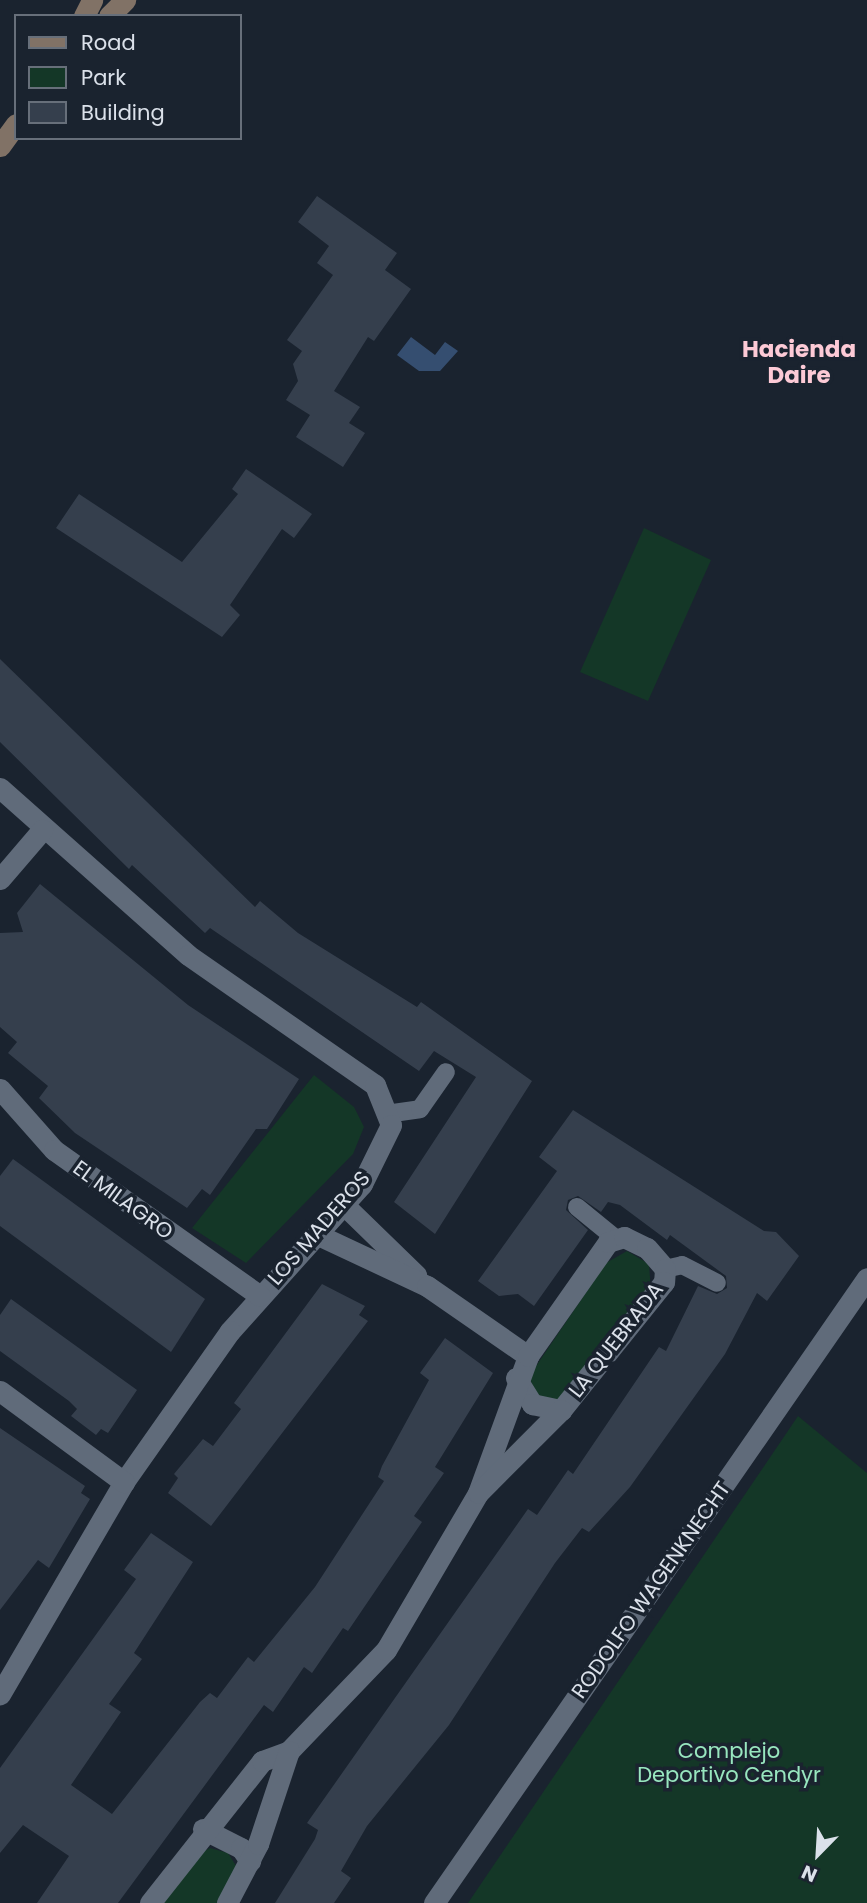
<!DOCTYPE html>
<style>
body{margin:0}
#map{position:relative;width:867px;height:1903px;overflow:hidden;background:#1a232f;font-family:Poppins,sans-serif}
div>[style]{position:absolute}
.green>*{inset:0;background:#143727}
.water>*{inset:0;background:#354e70}
.building>*{inset:0;background:#353f4d}
.service>*{height:18px;margin:-9px;padding:0 9px;transform-origin:9px;border-radius:9px;background:#606b7a}
.minor>*{height:21px;margin:-10.5px;padding:0 10.5px;transform-origin:10.5px;border-radius:10.5px;background:#606b7a}
.secondary>*{height:21px;margin:-10.5px;padding:0 10.5px;transform-origin:10.5px;border-radius:10.5px;background:#817266}
span{translate:-50% -50%;white-space:nowrap;text-align:center;line-height:1.15;-webkit-text-stroke:7px #1a232f;paint-order:stroke}
.street-label{font-size:21px;color:#dbe1ea}
.park-label{font-size:21px;color:#98e6bf}
.neighbourhood-label{font-size:23px;color:#fdcad6;font-weight:700}
.legend{position:absolute;left:14px;top:14px;width:228px;height:126px;box-sizing:border-box;background:#1a232f;border:2px solid #676f7a;margin:0;padding:9px 12px;list-style:none;font-size:21px;color:#dbe1ea}
.legend li{display:flex;align-items:center;gap:14px;height:35px}
.legend b{width:35px;border:2px solid #676f7a}
.north{position:absolute;left:783px;top:1819px;width:70px;height:70px;-webkit-text-stroke:5px #1a232f;paint-order:stroke;rotate:204deg;font-size:19px;font-weight:700;line-height:28px;text-align:center;color:#dbe1ea}
.north::after{content:'';display:block;margin:auto;width:24px;height:32px;background:#dbe1ea;clip-path:polygon(50% 0,100% 100%,50% 72%,0 100%)}
</style>
<div id="map">
<div class="green">
<div style="clip-path:polygon(644px 528px,711px 560px,648px 701px,580px 672px)"></div>
<div style="clip-path:polygon(314px 1075px,354px 1107px,364px 1127px,353px 1154px,246px 1263px,192px 1228px)"></div>
<div style="clip-path:polygon(627px 1251px,649px 1264px,651px 1292px,554px 1408px,534px 1397px,530px 1375px,606px 1263px)"></div>
<div style="clip-path:polygon(798px 1416px,867px 1473px,867px 1903px,468px 1903px)"></div>
<div style="clip-path:polygon(210px 1848px,228px 1853px,238px 1869px,219px 1903px,164px 1903px,193px 1857px)"></div>
</div>
<div class="water">
<div style="clip-path:polygon(411px 337px,435px 355px,445px 342px,458px 351px,440px 371px,419px 371px,397px 355px)"></div>
</div>
<div class="building">
<div style="clip-path:polygon(317px 196px,397px 253px,385px 270px,411px 289px,374px 341px,368px 337px,334px 391px,360px 407px,349px 423px,365px 433px,343px 467px,296px 437px,310px 415px,286px 400px,298px 381px,293px 364px,302px 351px,287px 340px,333px 275px,317px 263px,329px 246px,298px 222px)"></div>
<div style="clip-path:polygon(246px 469px,312px 514px,294px 538px,282px 529px,230px 605px,240px 615px,222px 637px,56px 528px,79px 494px,182px 562px,238px 494px,232px 489px)"></div>
<div style="clip-path:polygon(0 659px,255px 907px,260px 901px,298px 933px,417px 1007px,421px 1002px,532px 1081px,435px 1234px,394px 1202px,476px 1077px,434px 1051px,419px 1071px,210px 928px,205px 933px,132px 865px,129px 869px,0 742px)"></div>
<div style="clip-path:polygon(40px 884px,188px 1005px,299px 1079px,267px 1129px,256px 1129px,210px 1195px,202px 1189px,187px 1208px,75px 1133px,39px 1098px,48px 1086px,8px 1053px,17px 1042px,0 1027px,0 933px,23px 932px,17px 913px)"></div>
<div style="clip-path:polygon(573px 1110px,764px 1231px,776px 1232px,799px 1256px,767px 1301px,757px 1293px,725px 1354px,630px 1487px,589px 1532px,582px 1528px,555px 1563px,449px 1725px,367px 1826px,341px 1871px,351px 1878px,334px 1903px,275px 1903px,315px 1839px,318px 1830px,307px 1823px,528px 1509px,537px 1515px,568px 1470px,573px 1474px,659px 1347px,666px 1351px,698px 1286px,717px 1294px,727px 1288px,726px 1276px,670px 1235px,667px 1240px,620px 1205px,608px 1202px,601px 1212px,578px 1196px,568px 1200px,566px 1210px,588px 1230px,534px 1306px,518px 1294px,499px 1296px,478px 1281px,557px 1171px,539px 1157px)"></div>
<div style="clip-path:polygon(13px 1159px,205px 1299px,171px 1352px,0 1226px,0 1176px)"></div>
<div style="clip-path:polygon(322px 1284px,365px 1306px,359px 1315px,368px 1321px,211px 1526px,168px 1493px,178px 1478px,174px 1474px,203px 1439px,213px 1446px,241px 1409px,234px 1403px)"></div>
<div style="clip-path:polygon(11px 1299px,137px 1390px,108px 1433px,101px 1429px,96px 1435px,71px 1416px,77px 1409px,69px 1401px,0 1351px,0 1315px)"></div>
<div style="clip-path:polygon(445px 1338px,493px 1373px,435px 1467px,444px 1473px,414px 1516px,422px 1522px,348px 1631px,343px 1628px,312px 1673px,304px 1667px,273px 1712px,264px 1705px,118px 1903px,37px 1903px,69px 1856px,23px 1825px,0 1853px,0 1768px,136px 1579px,124px 1570px,151px 1533px,193px 1562px,134px 1653px,142px 1659px,109px 1704px,121px 1712px,71px 1785px,112px 1814px,200px 1702px,210px 1693px,217px 1698px,248px 1657px,254px 1662px,315px 1587px,384px 1481px,378px 1477px,382px 1466px,429px 1380px,420px 1373px)"></div>
<div style="clip-path:polygon(0 1428px,85px 1486px,81px 1493px,90px 1499px,49px 1568px,38px 1560px,0 1610px)"></div>
</div>
<div class="service">
<div style="left:386px;top:1114px;width:34px;rotate:-8deg"></div>
<div style="left:420px;top:1109px;width:45px;rotate:-54.9deg"></div>
<div style="left:577px;top:1207px;width:49px;rotate:39.2deg"></div>
<div style="left:665px;top:1269px;width:17px;rotate:-13deg"></div>
<div style="left:682px;top:1265px;width:39px;rotate:27deg"></div>
</div>
<div class="minor">
<div style="left:0;top:788px;width:251px;rotate:41.6deg"></div>
<div style="left:188px;top:955px;width:228px;rotate:34.8deg"></div>
<div style="left:375px;top:1085px;width:43px;rotate:68.2deg"></div>
<div style="left:391px;top:1125px;width:66px;rotate:116.2deg"></div>
<div style="left:362px;top:1184px;width:198px;rotate:131.9deg"></div>
<div style="left:230px;top:1331px;width:184px;rotate:125.1deg"></div>
<div style="left:124px;top:1482px;width:246px;rotate:120.3deg"></div>
<div style="left:0;top:879px;width:65px;rotate:-49.4deg"></div>
<div style="left:0;top:1089px;width:81px;rotate:48.5deg"></div>
<div style="left:54px;top:1150px;width:252px;rotate:35.3deg"></div>
<div style="left:343px;top:1204px;width:102px;rotate:44.2deg"></div>
<div style="left:316px;top:1234px;width:123px;rotate:25.1deg"></div>
<div style="left:427px;top:1286px;width:123px;rotate:34.7deg"></div>
<div style="left:516px;top:1378px;width:31px;rotate:58deg"></div>
<div style="left:532px;top:1404px;width:30px;rotate:12deg"></div>
<div style="left:0;top:1391px;width:154px;rotate:36.3deg"></div>
<div style="left:203px;top:1829px;width:42px;rotate:26.6deg"></div>
<div style="left:241px;top:1848px;width:16px;rotate:55deg"></div>
<div style="left:150px;top:1903px;width:181px;rotate:-51.7deg"></div>
<div style="left:262px;top:1761px;width:29px;rotate:-20deg"></div>
<div style="left:289px;top:1751px;width:140px;rotate:-46.2deg"></div>
<div style="left:386px;top:1650px;width:182px;rotate:-59.6deg"></div>
<div style="left:478px;top:1493px;width:146px;rotate:-69.9deg"></div>
<div style="left:528px;top:1356px;width:139px;rotate:-54.9deg"></div>
<div style="left:608px;top:1242px;width:17px;rotate:-17deg"></div>
<div style="left:624px;top:1237px;width:25px;rotate:26deg"></div>
<div style="left:647px;top:1248px;width:28px;rotate:49deg"></div>
<div style="left:665px;top:1269px;width:13px;rotate:94deg"></div>
<div style="left:664px;top:1282px;width:164px;rotate:128.8deg"></div>
<div style="left:561px;top:1410px;width:117px;rotate:135deg"></div>
<div style="left:227px;top:1903px;width:67px;rotate:-62.3deg"></div>
<div style="left:258px;top:1844px;width:98px;rotate:-71.6deg"></div>
<div style="left:434px;top:1903px;width:760px;rotate:-55.29deg"></div>
</div>
<div class="secondary">
<div style="left:84px;top:16px;width:18px;rotate:-63deg"></div>
<div style="left:109px;top:16px;width:23px;rotate:-45deg"></div>
<div style="left:0;top:146px;width:27px;rotate:-54deg"></div>
</div>
<div class="street-label">
<span style="left:123px;top:1200px;rotate:36deg">EL MILAGRO</span>
<span style="left:319px;top:1228px;rotate:-49deg">LOS MADEROS</span>
<span style="left:616px;top:1340px;rotate:-52deg">LA QUEBRADA</span>
<span style="left:651px;top:1590px;rotate:-55deg">RODOLFO WAGENKNECHT</span>
</div>
<div class="park-label">
<span style="left:729px;top:1763px">Complejo<br>Deportivo Cendyr</span>
</div>
<div class="neighbourhood-label">
<span style="left:799px;top:362px">Hacienda<br>Daire</span>
</div>
<ul class="legend">
<li><b style="height:9px;background:#817266"></b>Road</li>
<li><b style="height:19px;background:#143727"></b>Park</li>
<li><b style="height:19px;background:#353f4d"></b>Building</li>
</ul>
<div class="north">N</div>
</div>
